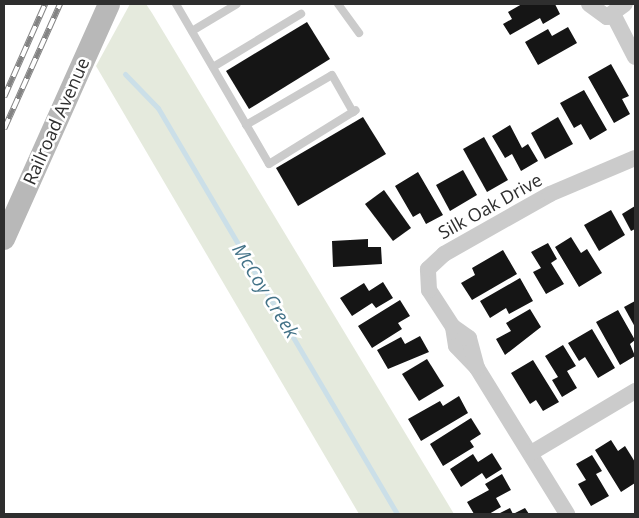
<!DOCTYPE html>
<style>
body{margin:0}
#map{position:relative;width:639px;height:518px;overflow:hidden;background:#fff;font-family:"Open Sans",sans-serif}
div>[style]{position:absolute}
.green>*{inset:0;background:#e5eadd}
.stream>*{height:5px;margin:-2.5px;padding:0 2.5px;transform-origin:2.5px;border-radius:2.5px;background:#cbdfe8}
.building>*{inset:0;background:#151515}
.service>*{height:8px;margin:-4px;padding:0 4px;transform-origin:4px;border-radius:4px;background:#cbcbcb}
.minor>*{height:16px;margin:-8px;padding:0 8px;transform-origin:8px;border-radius:8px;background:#cbcbcb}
.secondary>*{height:22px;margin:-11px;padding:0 11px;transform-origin:11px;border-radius:11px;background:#b8b8b8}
.rail>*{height:5.5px;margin-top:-2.75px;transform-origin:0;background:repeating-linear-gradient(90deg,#fff 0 11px,#838383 0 22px);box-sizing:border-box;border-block:1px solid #838383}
span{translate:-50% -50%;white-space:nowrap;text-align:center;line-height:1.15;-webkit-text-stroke:5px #fff;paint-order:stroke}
.street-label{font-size:18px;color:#2e2e2e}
.water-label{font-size:19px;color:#447388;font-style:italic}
.frame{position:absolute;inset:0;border:5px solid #2e2e2e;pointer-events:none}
</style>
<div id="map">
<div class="green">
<div style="clip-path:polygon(130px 4px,146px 4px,152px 13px,454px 514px,359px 514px,96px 66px)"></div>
</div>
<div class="stream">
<div style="left:125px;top:74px;width:47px;rotate:45.9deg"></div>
<div style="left:158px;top:108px;width:471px;rotate:59.5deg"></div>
</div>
<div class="building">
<div style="clip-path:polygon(522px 4px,555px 4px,560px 14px,543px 24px,540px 18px,510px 35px,503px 24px,512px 19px,508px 12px)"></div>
<div style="clip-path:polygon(307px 22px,330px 59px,249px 109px,226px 71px)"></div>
<div style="clip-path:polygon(568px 27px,577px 43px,538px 65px,525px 42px,548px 29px,552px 36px)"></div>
<div style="clip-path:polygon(611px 64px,629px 96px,622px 99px,630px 114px,614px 123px,588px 77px)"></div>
<div style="clip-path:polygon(584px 90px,607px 130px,590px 140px,581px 124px,574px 128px,560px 103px)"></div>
<div style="clip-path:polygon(363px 117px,386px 154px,298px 206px,276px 168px)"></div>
<div style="clip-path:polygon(558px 117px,573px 144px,545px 159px,531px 133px)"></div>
<div style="clip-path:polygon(510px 125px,522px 148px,528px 144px,538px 161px,521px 171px,512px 154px,505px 158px,492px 136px)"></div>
<div style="clip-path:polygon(484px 137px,508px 180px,487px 192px,463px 149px)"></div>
<div style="clip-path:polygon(463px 170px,477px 195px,450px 211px,436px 185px)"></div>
<div style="clip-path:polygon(418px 172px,443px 215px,426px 224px,420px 213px,413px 217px,395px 186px)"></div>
<div style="clip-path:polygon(384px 190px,411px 228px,393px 241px,365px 204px)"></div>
<div style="clip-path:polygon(635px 206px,635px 229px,631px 231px,622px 214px)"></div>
<div style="clip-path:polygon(611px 210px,625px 235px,599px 251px,584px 225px)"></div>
<div style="clip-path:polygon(571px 237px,581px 253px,587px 249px,602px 273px,579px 287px,555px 247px)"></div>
<div style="clip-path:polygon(368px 239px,368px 247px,381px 247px,382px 264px,333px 267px,332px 241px)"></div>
<div style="clip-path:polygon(548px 243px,557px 259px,551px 263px,564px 284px,546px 294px,533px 272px,541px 268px,531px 252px)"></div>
<div style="clip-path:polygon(503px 250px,517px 274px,472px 300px,461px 283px,475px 275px,472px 268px)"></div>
<div style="clip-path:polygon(520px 278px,533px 301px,509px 314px,506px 308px,490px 318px,480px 301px)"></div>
<div style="clip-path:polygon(383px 282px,393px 298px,376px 308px,372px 303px,352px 316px,340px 298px,364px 283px,369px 291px)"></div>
<div style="clip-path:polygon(400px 300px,410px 316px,398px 323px,402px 329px,372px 348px,358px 326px)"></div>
<div style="clip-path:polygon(635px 301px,635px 327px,624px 307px)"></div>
<div style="clip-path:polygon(530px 309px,541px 327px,505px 355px,496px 339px,511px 331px,506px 323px)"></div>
<div style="clip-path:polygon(618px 310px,635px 340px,630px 344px,635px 356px,620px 365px,596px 322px)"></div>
<div style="clip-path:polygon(592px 329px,615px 368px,598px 378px,585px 357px,579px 361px,568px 343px)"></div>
<div style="clip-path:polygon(420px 336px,429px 352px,388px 369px,377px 350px,401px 337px,405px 344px)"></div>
<div style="clip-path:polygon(563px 345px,576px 366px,567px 371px,577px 388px,562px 397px,552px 380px,558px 377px,545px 356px)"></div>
<div style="clip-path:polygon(427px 359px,444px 386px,419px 401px,402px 374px)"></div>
<div style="clip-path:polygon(533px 360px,559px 402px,543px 411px,536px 400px,530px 404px,511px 373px)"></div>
<div style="clip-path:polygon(459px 396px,468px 413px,421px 441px,408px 419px,440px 401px,443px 406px)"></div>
<div style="clip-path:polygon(471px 418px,481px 434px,470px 441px,474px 447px,443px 466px,430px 444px)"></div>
<div style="clip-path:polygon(611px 440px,618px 451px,625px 446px,635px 462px,635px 483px,621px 492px,595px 450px)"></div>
<div style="clip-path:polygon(492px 453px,502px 469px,486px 479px,482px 473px,461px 487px,450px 469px,473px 454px,478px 462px)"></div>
<div style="clip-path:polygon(592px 455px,602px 471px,596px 474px,609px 496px,591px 506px,578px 484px,586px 480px,576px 464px)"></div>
<div style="clip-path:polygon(502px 474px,511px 490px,496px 498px,501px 507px,489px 514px,474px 514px,467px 502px,489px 490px,485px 484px)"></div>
<div style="clip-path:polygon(510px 508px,513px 514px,525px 508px,529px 514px,498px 514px)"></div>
</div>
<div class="service">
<div style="left:176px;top:4px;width:185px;rotate:59.8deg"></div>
<div style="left:269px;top:164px;width:102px;rotate:-31.8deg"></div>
<div style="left:338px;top:4px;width:36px;rotate:54deg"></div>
<div style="left:192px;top:31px;width:52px;rotate:-31deg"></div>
<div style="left:213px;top:67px;width:103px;rotate:-31.1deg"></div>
<div style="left:246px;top:125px;width:99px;rotate:-30.2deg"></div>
<div style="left:332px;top:75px;width:43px;rotate:60.4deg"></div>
</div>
<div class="minor">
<div style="left:589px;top:4px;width:22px;rotate:36deg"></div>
<div style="left:607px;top:17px;width:22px;rotate:-36deg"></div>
<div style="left:614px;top:16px;width:46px;rotate:62.9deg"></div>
<div style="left:453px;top:327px;width:19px;rotate:81deg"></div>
<div style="left:456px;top:346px;width:30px;rotate:46deg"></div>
<div style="left:477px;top:368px;width:172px;rotate:58.3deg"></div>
<div style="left:477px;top:368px;width:31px;rotate:-105deg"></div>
<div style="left:469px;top:338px;width:19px;rotate:-145deg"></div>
<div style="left:453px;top:327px;width:44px;rotate:-123deg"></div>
<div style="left:429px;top:290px;width:21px;rotate:-93deg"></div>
<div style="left:428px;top:269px;width:22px;rotate:-43deg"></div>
<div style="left:444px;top:254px;width:122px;rotate:-29.5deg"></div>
<div style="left:550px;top:194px;width:92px;rotate:-23deg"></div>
<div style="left:531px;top:453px;width:121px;rotate:-30.8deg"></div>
</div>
<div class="secondary">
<div style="left:4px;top:239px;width:257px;rotate:-65.9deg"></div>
</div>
<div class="rail">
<div style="left:4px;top:97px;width:102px;rotate:-66.2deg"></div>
<div style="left:4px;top:129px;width:137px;rotate:-65.9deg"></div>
</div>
<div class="street-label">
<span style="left:56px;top:121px;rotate:-66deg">Railroad Avenue</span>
<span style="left:490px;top:206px;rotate:-29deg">Silk Oak Drive</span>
</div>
<div class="water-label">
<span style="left:265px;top:291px;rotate:58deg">McCoy Creek</span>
</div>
<div class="frame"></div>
</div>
